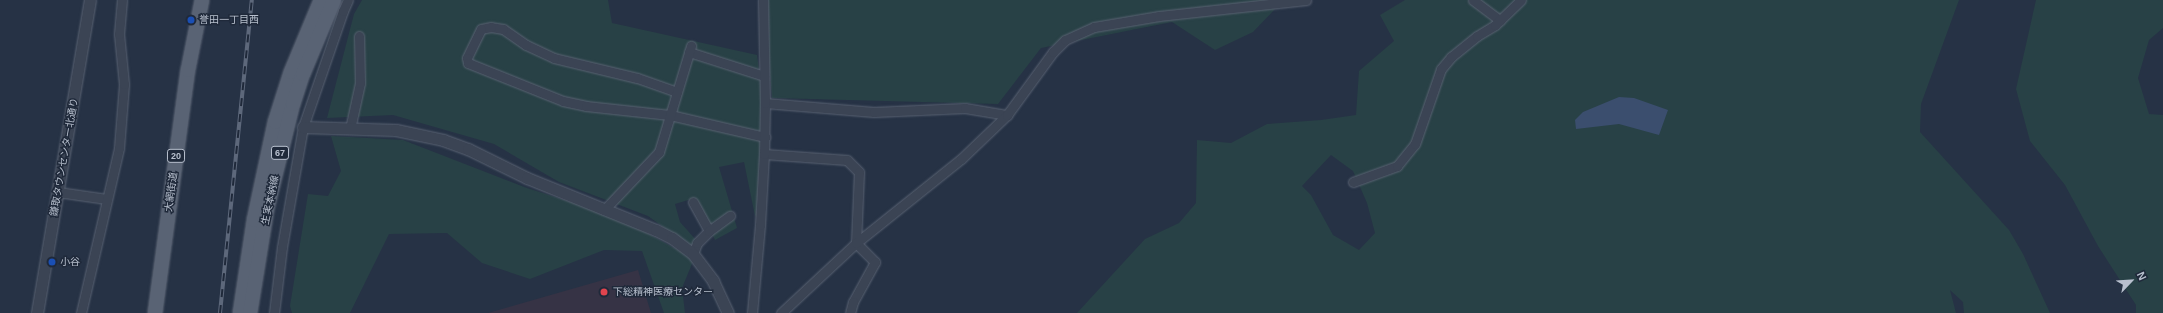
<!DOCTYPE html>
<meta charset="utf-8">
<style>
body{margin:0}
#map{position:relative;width:2163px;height:313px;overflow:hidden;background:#263245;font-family:Arial,"Noto Sans JP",sans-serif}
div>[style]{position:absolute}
.medical>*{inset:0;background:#363345}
.green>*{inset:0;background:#284146}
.water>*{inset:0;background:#3b4e6e}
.roads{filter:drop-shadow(0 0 1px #596272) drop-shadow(0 0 1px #596272)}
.minor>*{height:9px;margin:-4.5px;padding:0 4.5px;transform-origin:4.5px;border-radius:4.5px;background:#3b4454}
.tertiary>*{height:11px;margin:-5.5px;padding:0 5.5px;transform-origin:5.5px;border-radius:5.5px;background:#3b4454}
.primary>*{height:14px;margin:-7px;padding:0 7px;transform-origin:7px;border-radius:7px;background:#596374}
.rail>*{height:4px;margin-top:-2px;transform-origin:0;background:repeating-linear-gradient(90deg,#1f293a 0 8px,#5d687b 0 16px);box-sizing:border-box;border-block:1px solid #5d687b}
.dots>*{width:11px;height:11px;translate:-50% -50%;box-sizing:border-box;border:2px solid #1f293a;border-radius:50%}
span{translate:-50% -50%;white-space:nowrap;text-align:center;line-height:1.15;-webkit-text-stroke:3px #1f293a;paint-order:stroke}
.shield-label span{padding:1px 3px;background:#1f293a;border:1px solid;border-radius:3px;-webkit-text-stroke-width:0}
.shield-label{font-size:9px;color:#b8c0ce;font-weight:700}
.poi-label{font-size:10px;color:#b8c0ce}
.left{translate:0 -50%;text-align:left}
.street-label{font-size:10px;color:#b8c0ce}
.north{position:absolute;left:2111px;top:261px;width:40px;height:40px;-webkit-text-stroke:3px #1f293a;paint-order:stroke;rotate:65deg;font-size:11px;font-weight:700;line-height:16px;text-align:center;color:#b8c0ce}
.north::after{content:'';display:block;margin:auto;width:14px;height:18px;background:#b8c0ce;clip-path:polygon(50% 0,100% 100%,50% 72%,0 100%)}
</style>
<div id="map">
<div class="medical">
<div style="clip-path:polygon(638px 270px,651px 313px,488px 313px)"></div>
</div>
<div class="green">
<div style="clip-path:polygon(362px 0,608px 0,612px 23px,757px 55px,762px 93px,762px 211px,755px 216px,744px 162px,719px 167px,737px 228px,715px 240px,695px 198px,675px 204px,680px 222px,696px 240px,691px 247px,648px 216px,559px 182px,494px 144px,393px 115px,327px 118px,354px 14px)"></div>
<div style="clip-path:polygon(764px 0,1295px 0,1276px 8px,1253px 32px,1215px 50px,1172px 22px,1041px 48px,998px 104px,772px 98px)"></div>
<div style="clip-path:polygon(evenodd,1405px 0,1959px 0,1921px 104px,1920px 132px,2009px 230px,2023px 254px,2050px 313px,1964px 313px,1963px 302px,1950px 290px,1956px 313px,1077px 313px,1145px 239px,1179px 223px,1196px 203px,1197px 140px,1231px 143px,1267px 124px,1321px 120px,1356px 115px,1359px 71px,1394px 41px,1380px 15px,1405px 0,1331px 155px,1353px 171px,1367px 203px,1375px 233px,1359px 250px,1333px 235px,1311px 195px,1302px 186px,1331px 155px)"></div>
<div style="clip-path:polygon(2036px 0,2163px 0,2163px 28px,2149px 40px,2138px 78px,2149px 114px,2163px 115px,2163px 313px,2136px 313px,2136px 305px,2098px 246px,2065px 185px,2030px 141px,2016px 89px)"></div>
<div style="clip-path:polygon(331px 136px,403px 140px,527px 188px,620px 218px,694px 259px,682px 288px,685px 313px,664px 313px,642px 251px,604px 250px,530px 279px,482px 263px,447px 233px,389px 234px,350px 313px,292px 313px,290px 306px,308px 194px,328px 196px,341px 171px)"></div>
</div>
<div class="water">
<div style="clip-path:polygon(1619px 97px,1634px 98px,1668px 110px,1659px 135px,1619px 124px,1576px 129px,1575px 120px,1583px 112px)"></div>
</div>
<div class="roads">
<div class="minor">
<div style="left:1473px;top:0;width:34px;rotate:37deg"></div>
<div style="left:689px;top:52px;width:79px;rotate:17.7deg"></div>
<div style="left:677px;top:92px;width:42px;rotate:-160.7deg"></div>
<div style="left:637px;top:78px;width:85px;rotate:-166.5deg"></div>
<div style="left:554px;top:58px;width:31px;rotate:-155deg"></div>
<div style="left:526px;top:45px;width:28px;rotate:-145deg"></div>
<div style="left:503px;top:29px;width:12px;rotate:-171deg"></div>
<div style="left:491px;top:27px;width:10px;rotate:169deg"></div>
<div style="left:481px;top:29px;width:32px;rotate:116deg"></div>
<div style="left:467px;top:58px;width:5px;rotate:79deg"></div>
<div style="left:468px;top:63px;width:102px;rotate:21.8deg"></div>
<div style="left:563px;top:101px;width:24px;rotate:12deg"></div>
<div style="left:586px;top:106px;width:84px;rotate:6.1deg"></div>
<div style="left:670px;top:115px;width:98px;rotate:13deg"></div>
<div style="left:765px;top:103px;width:109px;rotate:4.7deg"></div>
<div style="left:874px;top:112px;width:91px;rotate:-2.5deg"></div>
<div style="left:965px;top:108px;width:43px;rotate:9.5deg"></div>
<div style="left:350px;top:129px;width:47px;rotate:-77.7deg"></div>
<div style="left:360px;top:83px;width:47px;rotate:-91.2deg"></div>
<div style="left:764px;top:154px;width:83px;rotate:4.1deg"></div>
<div style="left:847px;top:160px;width:17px;rotate:45deg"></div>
<div style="left:859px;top:172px;width:71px;rotate:92.4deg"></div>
<div style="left:856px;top:243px;width:27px;rotate:45deg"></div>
<div style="left:875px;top:262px;width:46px;rotate:118.8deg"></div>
<div style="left:853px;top:302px;width:11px;rotate:105deg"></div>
<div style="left:1353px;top:182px;width:47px;rotate:-20deg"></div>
<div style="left:1397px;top:166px;width:28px;rotate:-51deg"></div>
<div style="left:1415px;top:144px;width:79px;rotate:-70.9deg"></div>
<div style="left:1441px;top:69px;width:16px;rotate:-50deg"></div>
<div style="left:1451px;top:57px;width:33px;rotate:-39deg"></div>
<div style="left:1477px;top:36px;width:21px;rotate:-31deg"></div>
<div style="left:1495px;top:25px;width:36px;rotate:-44deg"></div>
<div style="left:58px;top:192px;width:49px;rotate:8.3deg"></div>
<div style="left:693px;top:202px;width:33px;rotate:61deg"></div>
<div style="left:604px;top:210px;width:80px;rotate:-46.5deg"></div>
<div style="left:659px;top:152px;width:111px;rotate:-73.2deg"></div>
<div style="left:693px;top:254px;width:12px;rotate:-70deg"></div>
<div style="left:697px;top:243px;width:17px;rotate:-45deg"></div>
<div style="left:709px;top:231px;width:26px;rotate:-36deg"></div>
<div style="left:81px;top:313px;width:169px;rotate:-77deg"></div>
<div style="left:119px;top:148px;width:64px;rotate:-85.5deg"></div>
<div style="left:124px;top:84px;width:50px;rotate:-95.7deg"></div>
<div style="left:119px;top:34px;width:34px;rotate:-85deg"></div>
<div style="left:274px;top:313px;width:66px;rotate:-83.1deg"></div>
<div style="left:282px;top:247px;width:122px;rotate:-80.1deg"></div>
<div style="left:303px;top:127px;width:123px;rotate:-71deg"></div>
<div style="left:343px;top:11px;width:12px;rotate:-66deg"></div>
<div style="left:752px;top:313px;width:88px;rotate:-84.8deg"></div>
<div style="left:760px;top:225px;width:71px;rotate:-86.8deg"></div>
<div style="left:764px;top:154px;width:51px;rotate:-88.9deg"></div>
<div style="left:765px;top:103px;width:103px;rotate:-91.1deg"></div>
<div style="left:781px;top:313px;width:103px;rotate:-43deg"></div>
<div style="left:856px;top:243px;width:134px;rotate:-38.7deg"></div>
<div style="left:961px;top:159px;width:64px;rotate:-43.7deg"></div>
<div style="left:1007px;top:115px;width:78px;rotate:-53.9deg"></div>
<div style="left:1053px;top:52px;width:17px;rotate:-45deg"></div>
<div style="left:1065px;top:40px;width:32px;rotate:-24deg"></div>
<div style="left:1094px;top:27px;width:66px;rotate:-9.6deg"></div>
<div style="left:1159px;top:16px;width:148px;rotate:-6.2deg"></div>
</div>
<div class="tertiary">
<div style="left:303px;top:127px;width:93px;rotate:1.8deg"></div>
<div style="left:396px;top:130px;width:48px;rotate:12deg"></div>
<div style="left:443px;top:140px;width:27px;rotate:20deg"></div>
<div style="left:468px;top:149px;width:66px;rotate:26.2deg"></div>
<div style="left:527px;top:178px;width:139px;rotate:22deg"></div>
<div style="left:656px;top:230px;width:18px;rotate:27deg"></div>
<div style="left:672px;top:238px;width:26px;rotate:37deg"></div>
<div style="left:693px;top:254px;width:34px;rotate:53deg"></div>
<div style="left:713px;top:281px;width:35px;rotate:65deg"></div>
<div style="left:37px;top:313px;width:317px;rotate:-80.4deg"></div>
</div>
<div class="primary">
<div style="left:155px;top:313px;width:245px;rotate:-82.3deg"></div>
<div style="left:188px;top:70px;width:71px;rotate:-78.7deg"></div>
<div style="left:240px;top:313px;width:94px;rotate:-81.4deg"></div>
<div style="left:254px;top:220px;width:100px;rotate:-77.9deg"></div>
<div style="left:275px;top:122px;width:52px;rotate:-72.3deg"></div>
<div style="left:291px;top:72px;width:78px;rotate:-67.4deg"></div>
<div style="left:250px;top:313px;width:106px;rotate:-80.8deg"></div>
<div style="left:267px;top:208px;width:107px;rotate:-76deg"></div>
<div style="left:293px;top:104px;width:32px;rotate:-72deg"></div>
<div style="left:303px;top:74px;width:80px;rotate:-67.3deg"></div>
</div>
</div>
<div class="rail">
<div style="left:220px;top:313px;width:315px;rotate:-84.2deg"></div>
</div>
<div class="dots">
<div style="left:191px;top:20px;background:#1a4fb4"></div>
<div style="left:52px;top:262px;background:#1a4fb4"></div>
<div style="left:604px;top:292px;background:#e0444e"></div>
</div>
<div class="shield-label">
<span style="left:280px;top:153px">67</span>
<span style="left:176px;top:156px">20</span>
</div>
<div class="poi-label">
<span class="left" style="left:199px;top:20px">誉田一丁目西</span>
<span class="left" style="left:60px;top:262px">小谷</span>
<span class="left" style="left:613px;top:292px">下総精神医療センター</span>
</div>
<div class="street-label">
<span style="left:64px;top:157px;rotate:-80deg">鎌取タウンセンター北通り</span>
<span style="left:171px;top:192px;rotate:-82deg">大網街道</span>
<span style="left:270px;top:200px;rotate:-78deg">生実本納線</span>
</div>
<div class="north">N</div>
</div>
